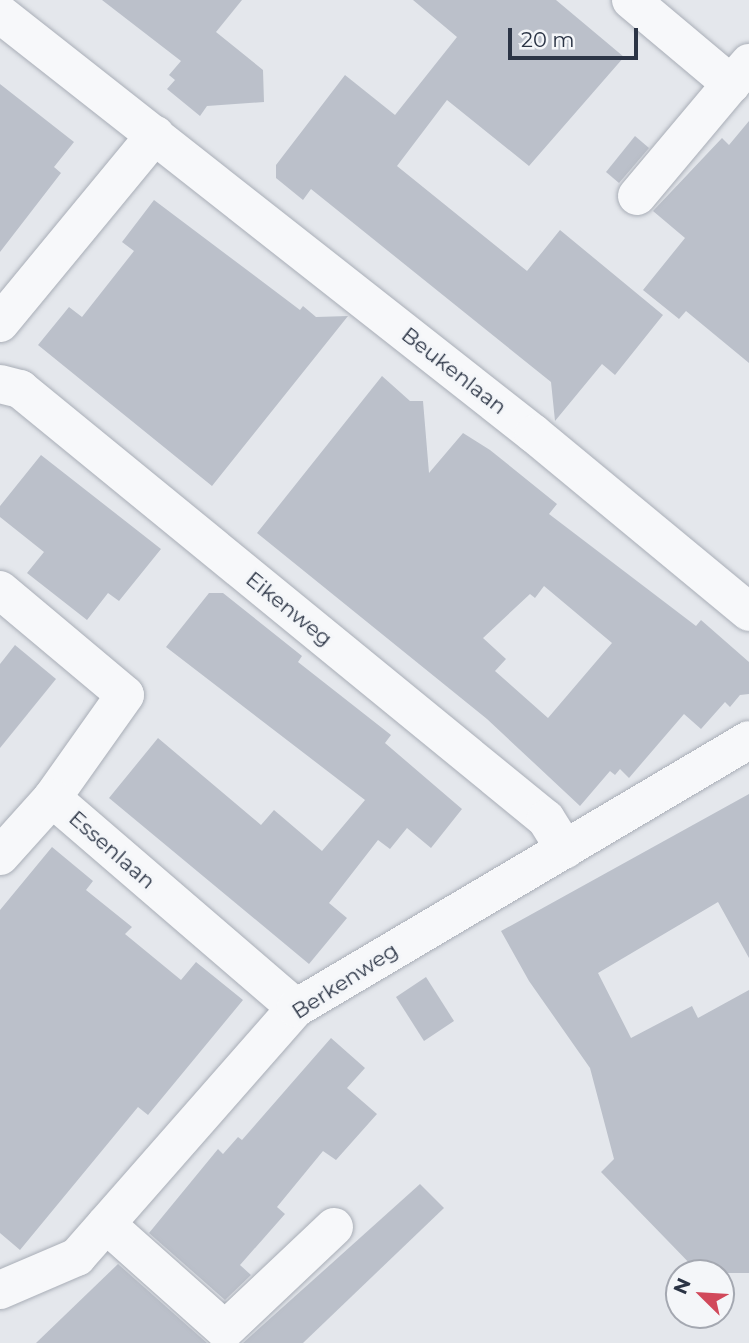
<!DOCTYPE html>
<style>
body{margin:0}
#map{position:relative;width:749px;height:1343px;overflow:hidden;background:#e4e7ec;font-family:Montserrat,sans-serif}
div>[style]{position:absolute}
.building>*{inset:0;background:#bbc0ca}
.roads{filter:drop-shadow(0 0 2px #a9aeb7) drop-shadow(0 0 2px #a9aeb7)}
.minor>*{height:38px;margin:-19px;padding:0 19px;transform-origin:19px;border-radius:19px;background:#f7f8fa}
span{translate:-50% -50%;white-space:nowrap;text-align:center;line-height:1.15;-webkit-text-stroke:6px #f4f6f9;paint-order:stroke}
.street-label{font-size:21px;color:#2b3445}
.north{position:absolute;left:665px;top:1259px;width:70px;height:70px;box-sizing:border-box;background:#f4f6f9;border:2px solid #a4a8b1;border-radius:50%;rotate:294deg;font-size:19px;font-weight:700;line-height:28px;text-align:center;color:#2b3445}
.north::after{content:'';display:block;margin:auto;width:24px;height:32px;background:#d1495b;clip-path:polygon(50% 0,100% 100%,50% 72%,0 100%)}
.scale{position:absolute;left:508px;top:28px;width:130px;height:32px;box-sizing:border-box;border:4px solid #2b3445;border-top:0;padding-left:9px;font-size:21px;line-height:24px;white-space:nowrap;color:#2b3445;-webkit-text-stroke:5px #f4f6f9;paint-order:stroke}
</style>
<div id="map">
<div class="building">
<div style="clip-path:polygon(102px 0,242px 0,216px 32px,263px 70px,264px 102px,207px 106px,200px 116px,167px 89px,175px 80px,169px 75px,181px 61px)"></div>
<div style="clip-path:polygon(413px 0,556px 0,624px 57px,529px 166px,447px 100px,397px 166px,527px 271px,560px 230px,663px 315px,615px 375px,602px 364px,555px 421px,551px 382px,311px 189px,303px 200px,276px 178px,276px 165px,345px 75px,395px 115px,457px 37px)"></div>
<div style="clip-path:polygon(0 84px,74px 142px,54px 167px,61px 173px,0 252px)"></div>
<div style="clip-path:polygon(749px 121px,749px 363px,686px 311px,679px 319px,643px 290px,685px 238px,653px 211px,722px 138px,729px 145px)"></div>
<div style="clip-path:polygon(635px 136px,649px 148px,619px 183px,606px 172px)"></div>
<div style="clip-path:polygon(154px 200px,300px 310px,303px 306px,316px 317px,348px 316px,212px 486px,38px 345px,69px 307px,82px 317px,134px 251px,122px 242px)"></div>
<div style="clip-path:polygon(evenodd,382px 376px,410px 401px,423px 401px,429px 473px,463px 433px,490px 450px,557px 504px,549px 514px,696px 626px,701px 620px,749px 662px,749px 694px,740px 695px,730px 707px,725px 702px,701px 729px,684px 714px,629px 778px,620px 769px,615px 775px,610px 771px,580px 806px,487px 719px,257px 533px,382px 376px,544px 586px,612px 643px,548px 718px,495px 671px,506px 659px,483px 638px,530px 594px,535px 598px,544px 586px)"></div>
<div style="clip-path:polygon(41px 455px,161px 549px,119px 601px,108px 593px,87px 620px,27px 573px,44px 552px,0 517px,0 506px)"></div>
<div style="clip-path:polygon(209px 593px,223px 593px,302px 656px,298px 662px,391px 735px,385px 743px,462px 809px,431px 848px,407px 828px,390px 849px,378px 840px,329px 903px,347px 918px,309px 964px,109px 798px,158px 738px,261px 825px,274px 810px,322px 851px,365px 800px,166px 647px)"></div>
<div style="clip-path:polygon(15px 645px,56px 679px,0 748px,0 664px)"></div>
<div style="clip-path:polygon(749px 794px,749px 958px,718px 902px,598px 973px,631px 1038px,692px 1006px,698px 1018px,749px 990px,749px 1273px,699px 1273px,601px 1172px,614px 1159px,590px 1068px,529px 981px,501px 931px)"></div>
<div style="clip-path:polygon(52px 847px,93px 881px,86px 890px,132px 927px,125px 934px,181px 980px,196px 962px,243px 1000px,148px 1115px,138px 1107px,20px 1250px,0 1233px,0 910px)"></div>
<div style="clip-path:polygon(426px 977px,454px 1021px,424px 1041px,396px 997px)"></div>
<div style="clip-path:polygon(331px 1038px,365px 1068px,347px 1088px,377px 1114px,336px 1160px,323px 1151px,277px 1207px,285px 1214px,240px 1265px,251px 1275px,225px 1300px,149px 1233px,218px 1149px,223px 1154px,238px 1137px,242px 1140px)"></div>
<div style="clip-path:polygon(420px 1184px,444px 1208px,303px 1343px,243px 1343px)"></div>
<div style="clip-path:polygon(118px 1264px,207px 1343px,36px 1343px)"></div>
</div>
<div class="roads">
<div class="minor">
<div style="left:631px;top:0;width:131px;rotate:40deg"></div>
<div style="left:731px;top:84px;width:28px;rotate:-49deg"></div>
<div style="left:0;top:14px;width:679px;rotate:38.19deg"></div>
<div style="left:534px;top:434px;width:279px;rotate:39.6deg"></div>
<div style="left:637px;top:196px;width:146px;rotate:-50deg"></div>
<div style="left:0;top:323px;width:244px;rotate:-50.5deg"></div>
<div style="left:0;top:384px;width:21px;rotate:14deg"></div>
<div style="left:20px;top:389px;width:679px;rotate:39.27deg"></div>
<div style="left:546px;top:819px;width:36px;rotate:58deg"></div>
<div style="left:0;top:590px;width:163px;rotate:40deg"></div>
<div style="left:125px;top:695px;width:126px;rotate:125.3deg"></div>
<div style="left:52px;top:798px;width:322px;rotate:40.7deg"></div>
<div style="left:0;top:856px;width:78px;rotate:-48.1deg"></div>
<div style="left:106px;top:1224px;width:159px;rotate:41.7deg"></div>
<div style="left:225px;top:1330px;width:150px;rotate:-43.4deg"></div>
<div style="left:0;top:1290px;width:84px;rotate:-23.2deg"></div>
<div style="left:77px;top:1257px;width:332px;rotate:-48.7deg"></div>
<div style="left:296px;top:1008px;width:526px;rotate:-30.61deg"></div>
</div>
</div>
<div class="street-label">
<span style="left:454px;top:371px;rotate:38deg">Beukenlaan</span>
<span style="left:289px;top:609px;rotate:39deg">Eikenweg</span>
<span style="left:112px;top:850px;rotate:41deg">Essenlaan</span>
<span style="left:345px;top:981px;rotate:-33deg">Berkenweg</span>
</div>
<div class="north">N</div>
<div class="scale">20 m</div>
</div>
